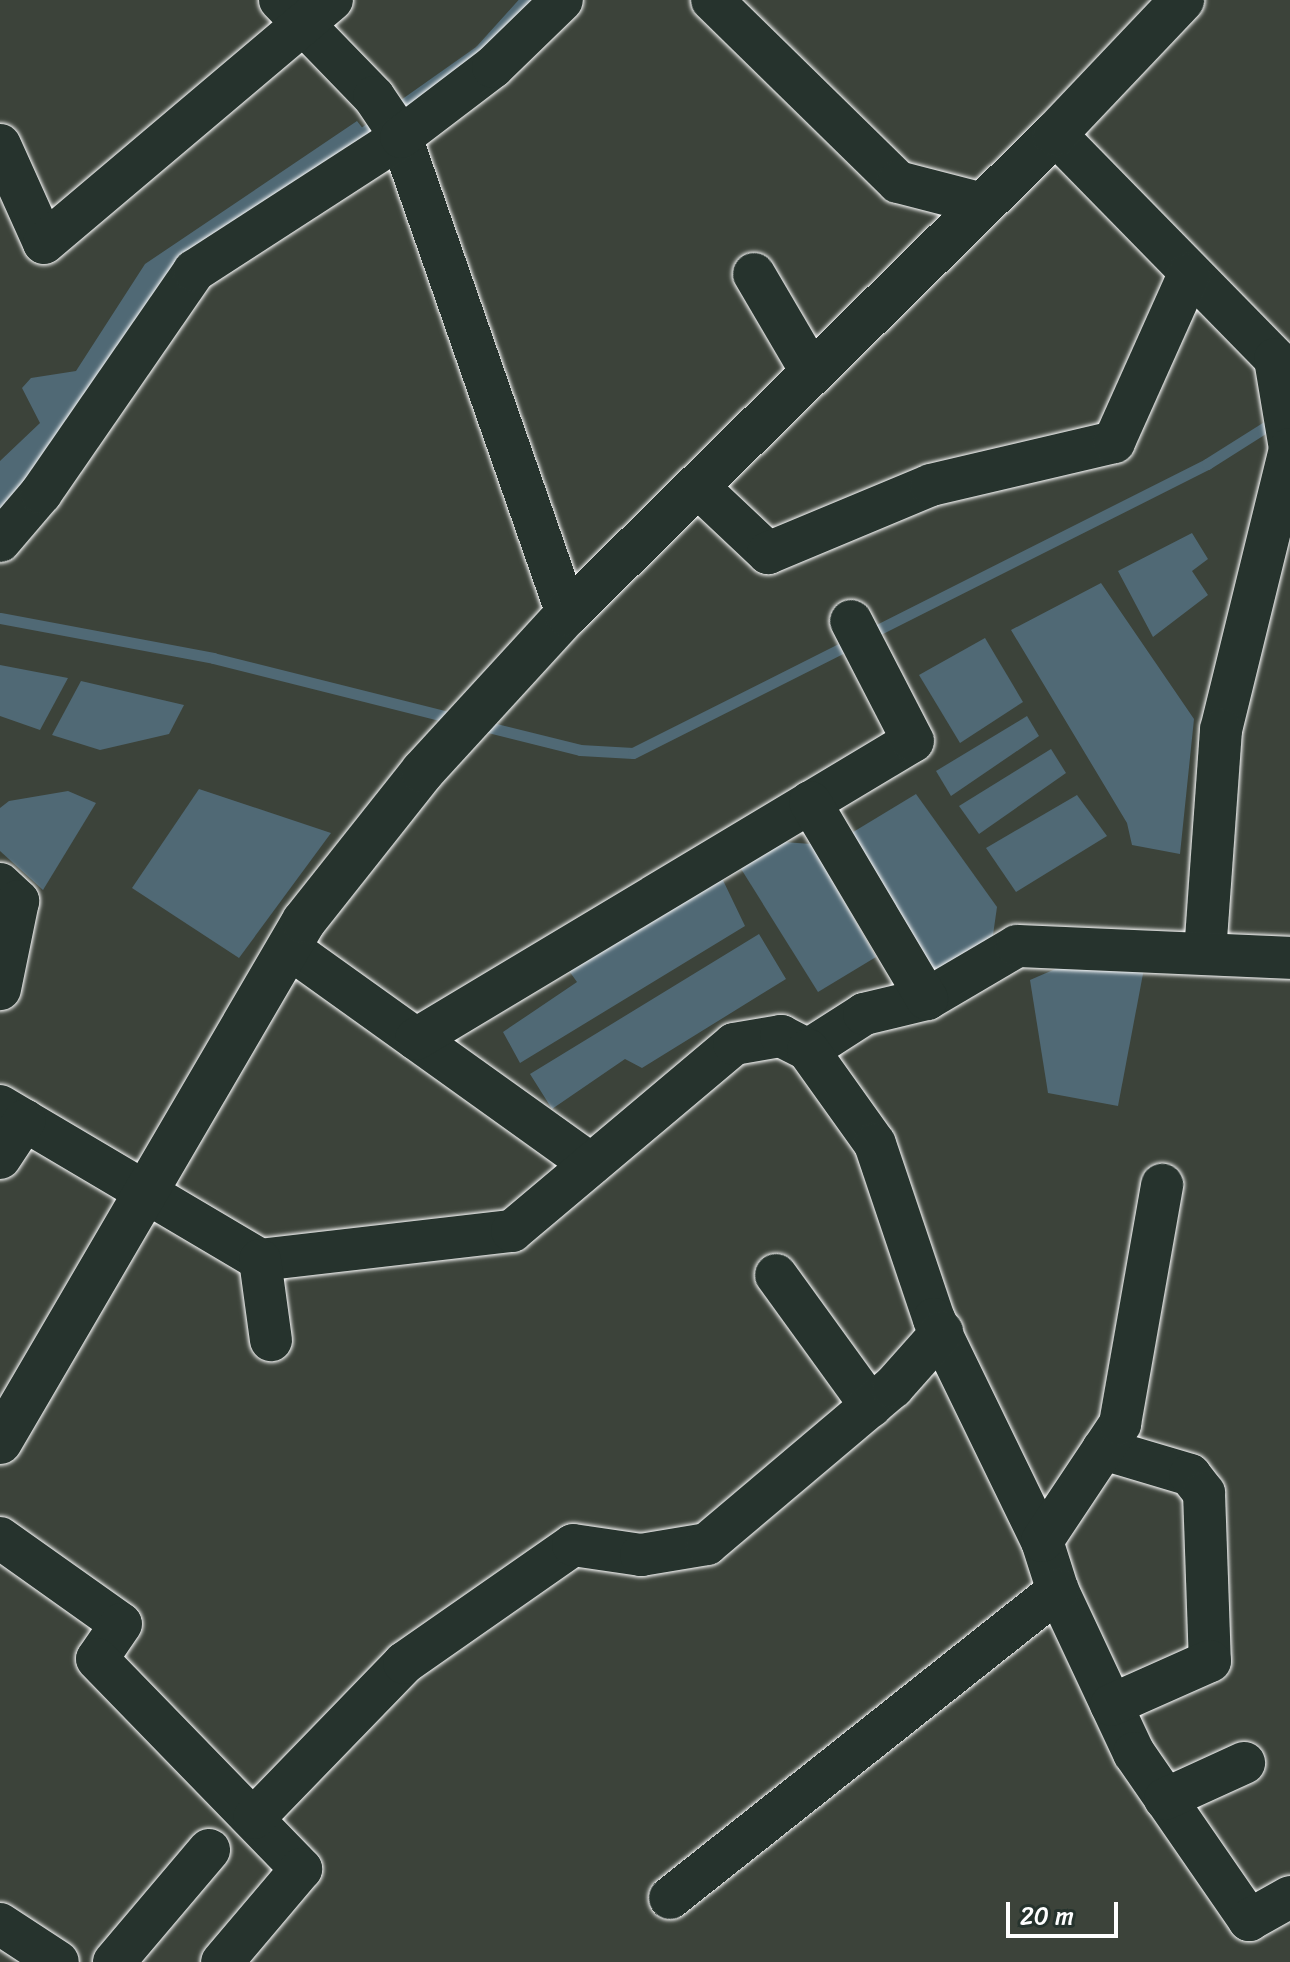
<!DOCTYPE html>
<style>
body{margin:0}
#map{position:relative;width:1290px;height:1962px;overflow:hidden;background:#3c433a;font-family:Sriracha,sans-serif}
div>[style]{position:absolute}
.water>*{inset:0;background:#506975}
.stream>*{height:11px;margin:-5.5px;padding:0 5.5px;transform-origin:5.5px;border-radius:5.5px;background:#506975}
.roads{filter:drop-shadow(0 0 2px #fff) drop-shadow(0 0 2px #fff)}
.street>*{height:42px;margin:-21px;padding:0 21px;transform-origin:21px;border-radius:21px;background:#26332d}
.secondary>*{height:44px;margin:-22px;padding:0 22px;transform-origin:22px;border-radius:22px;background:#26332d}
span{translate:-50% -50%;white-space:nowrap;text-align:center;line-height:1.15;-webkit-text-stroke:7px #26332d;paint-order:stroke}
.scale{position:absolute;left:1006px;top:1902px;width:112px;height:36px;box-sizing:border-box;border:4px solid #fff;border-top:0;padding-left:10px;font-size:24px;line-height:28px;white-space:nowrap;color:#fff;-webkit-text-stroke:6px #26332d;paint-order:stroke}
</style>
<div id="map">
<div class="water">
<div style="clip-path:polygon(357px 121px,375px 144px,184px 270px,0 537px,0 461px,40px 423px,22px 388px,31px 378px,76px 371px,145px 264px)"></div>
<div style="clip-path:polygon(1192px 533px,1208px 559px,1192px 571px,1208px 595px,1153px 637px,1118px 571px)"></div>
<div style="clip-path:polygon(1101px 583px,1194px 719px,1180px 854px,1132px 845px,1127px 823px,1011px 630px)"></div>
<div style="clip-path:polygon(985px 638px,1023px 702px,960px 743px,919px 675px)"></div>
<div style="clip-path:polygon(0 665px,68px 678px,40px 730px,0 716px)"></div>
<div style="clip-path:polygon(81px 681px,184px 705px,169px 734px,100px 750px,52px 735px)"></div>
<div style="clip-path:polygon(1027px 716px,1039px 736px,951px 796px,936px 771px)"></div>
<div style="clip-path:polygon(1051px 749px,1066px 773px,979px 834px,959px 806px)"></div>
<div style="clip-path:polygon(199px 789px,331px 833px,239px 958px,132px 888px)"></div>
<div style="clip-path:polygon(68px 791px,96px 803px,43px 890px,0 851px,0 808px,9px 801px)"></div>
<div style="clip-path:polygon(916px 794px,997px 907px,992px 942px,928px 981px,840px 840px)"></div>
<div style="clip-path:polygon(1077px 795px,1107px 836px,1016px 892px,986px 848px)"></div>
<div style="clip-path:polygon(784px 842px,811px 844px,876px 957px,818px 992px,738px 864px)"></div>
<div style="clip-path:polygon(720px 874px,745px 926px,520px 1063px,503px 1032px,577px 982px,567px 968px)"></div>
<div style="clip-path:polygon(759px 934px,786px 979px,642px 1068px,625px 1059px,552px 1109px,530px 1074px)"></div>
<div style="clip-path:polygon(1083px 957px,1146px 958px,1118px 1106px,1048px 1093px,1030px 980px)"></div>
</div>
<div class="stream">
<div style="left:354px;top:139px;width:154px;rotate:-35.2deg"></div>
<div style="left:480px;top:50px;width:67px;rotate:-48deg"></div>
<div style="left:0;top:618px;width:217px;rotate:10.6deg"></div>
<div style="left:213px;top:658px;width:251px;rotate:14.1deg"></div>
<div style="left:480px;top:725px;width:103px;rotate:14deg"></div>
<div style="left:580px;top:750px;width:53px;rotate:3.2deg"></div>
<div style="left:633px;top:753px;width:643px;rotate:-26.72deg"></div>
<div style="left:1207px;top:464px;width:80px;rotate:-32.3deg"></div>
</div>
<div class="roads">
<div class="street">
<div style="left:280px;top:0;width:135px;rotate:45.9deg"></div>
<div style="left:374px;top:97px;width:48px;rotate:56deg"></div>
<div style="left:401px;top:137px;width:505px;rotate:70.81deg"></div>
<div style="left:712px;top:0;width:260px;rotate:44.4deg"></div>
<div style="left:898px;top:182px;width:88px;rotate:14.5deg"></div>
<div style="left:1055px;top:134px;width:315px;rotate:45.6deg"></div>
<div style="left:1275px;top:359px;width:91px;rotate:80.5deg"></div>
<div style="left:1290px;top:449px;width:289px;rotate:103.8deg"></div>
<div style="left:1221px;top:730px;width:223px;rotate:94.1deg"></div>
<div style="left:0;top:145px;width:107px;rotate:65.8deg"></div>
<div style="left:44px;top:243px;width:377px;rotate:-40.2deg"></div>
<div style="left:754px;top:274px;width:115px;rotate:59.6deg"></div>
<div style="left:697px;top:486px;width:98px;rotate:43.3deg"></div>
<div style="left:768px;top:553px;width:177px;rotate:-22.6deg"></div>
<div style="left:931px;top:485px;width:188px;rotate:-13.2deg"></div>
<div style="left:1114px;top:442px;width:184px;rotate:-65.9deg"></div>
<div style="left:0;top:541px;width:63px;rotate:-49.5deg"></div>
<div style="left:41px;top:493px;width:270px;rotate:-55.4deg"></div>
<div style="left:194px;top:271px;width:247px;rotate:-32.9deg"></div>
<div style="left:401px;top:137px;width:116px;rotate:-37.3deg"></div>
<div style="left:493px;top:67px;width:96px;rotate:-44.2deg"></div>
<div style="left:0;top:884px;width:25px;rotate:43deg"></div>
<div style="left:18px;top:901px;width:90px;rotate:101.6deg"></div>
<div style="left:289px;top:948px;width:371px;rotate:35.6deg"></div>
<div style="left:927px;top:999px;width:104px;rotate:-30.5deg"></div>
<div style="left:1017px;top:946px;width:273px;rotate:2.5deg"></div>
<div style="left:416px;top:1039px;width:579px;rotate:-30.95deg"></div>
<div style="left:913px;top:741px;width:135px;rotate:-117.3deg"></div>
<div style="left:808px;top:1050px;width:67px;rotate:-32.7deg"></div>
<div style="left:864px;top:1014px;width:65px;rotate:-13.4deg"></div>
<div style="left:927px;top:999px;width:229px;rotate:-120.7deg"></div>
<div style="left:0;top:1106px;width:302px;rotate:30.6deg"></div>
<div style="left:260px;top:1260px;width:254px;rotate:-6.6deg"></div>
<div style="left:512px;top:1231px;width:290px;rotate:-40.1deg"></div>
<div style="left:734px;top:1044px;width:48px;rotate:-9.7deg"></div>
<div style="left:781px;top:1036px;width:30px;rotate:27deg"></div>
<div style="left:808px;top:1050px;width:115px;rotate:54.5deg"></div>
<div style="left:875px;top:1144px;width:185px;rotate:71.4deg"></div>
<div style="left:934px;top:1319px;width:247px;rotate:64.1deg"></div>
<div style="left:1042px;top:1541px;width:52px;rotate:72.3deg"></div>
<div style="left:1058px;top:1591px;width:179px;rotate:64.9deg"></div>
<div style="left:1134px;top:1753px;width:203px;rotate:55.4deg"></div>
<div style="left:1249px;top:1920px;width:47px;rotate:-29.3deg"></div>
<div style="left:0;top:1158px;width:45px;rotate:-56.7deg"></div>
<div style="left:260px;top:1260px;width:81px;rotate:82.2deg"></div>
<div style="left:776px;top:1275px;width:162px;rotate:54.1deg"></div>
<div style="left:1103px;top:1449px;width:91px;rotate:16.6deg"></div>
<div style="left:1190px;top:1475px;width:23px;rotate:52deg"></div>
<div style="left:1204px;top:1493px;width:168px;rotate:88deg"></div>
<div style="left:1210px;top:1661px;width:108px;rotate:156deg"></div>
<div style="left:0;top:1538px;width:148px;rotate:35.4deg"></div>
<div style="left:121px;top:1624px;width:42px;rotate:124.4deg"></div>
<div style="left:97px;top:1659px;width:293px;rotate:45.8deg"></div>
<div style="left:301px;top:1869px;width:122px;rotate:130.3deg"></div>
<div style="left:1042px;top:1541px;width:141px;rotate:-56.3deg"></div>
<div style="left:1120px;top:1424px;width:243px;rotate:-80deg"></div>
<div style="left:1165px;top:1799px;width:87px;rotate:-24.5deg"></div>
<div style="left:254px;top:1818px;width:216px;rotate:-45.9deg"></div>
<div style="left:404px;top:1663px;width:206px;rotate:-34.9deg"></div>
<div style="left:573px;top:1545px;width:69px;rotate:8.4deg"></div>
<div style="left:641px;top:1555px;width:67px;rotate:-9.5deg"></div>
<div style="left:707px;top:1544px;width:243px;rotate:-40.2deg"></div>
<div style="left:893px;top:1387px;width:74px;rotate:-48.3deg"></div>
<div style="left:670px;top:1898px;width:495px;rotate:-38.4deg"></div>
<div style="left:0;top:1924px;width:69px;rotate:33.2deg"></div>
<div style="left:114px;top:1962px;width:147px;rotate:-49.7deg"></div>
</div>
<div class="secondary">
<div style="left:0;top:1442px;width:603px;rotate:-59.74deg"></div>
<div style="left:304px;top:921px;width:191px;rotate:-51.6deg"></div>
<div style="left:423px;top:771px;width:213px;rotate:-47.5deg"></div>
<div style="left:567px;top:614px;width:685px;rotate:-44.53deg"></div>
<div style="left:1055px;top:134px;width:185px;rotate:-46.5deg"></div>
</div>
</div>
<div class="scale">20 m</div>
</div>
